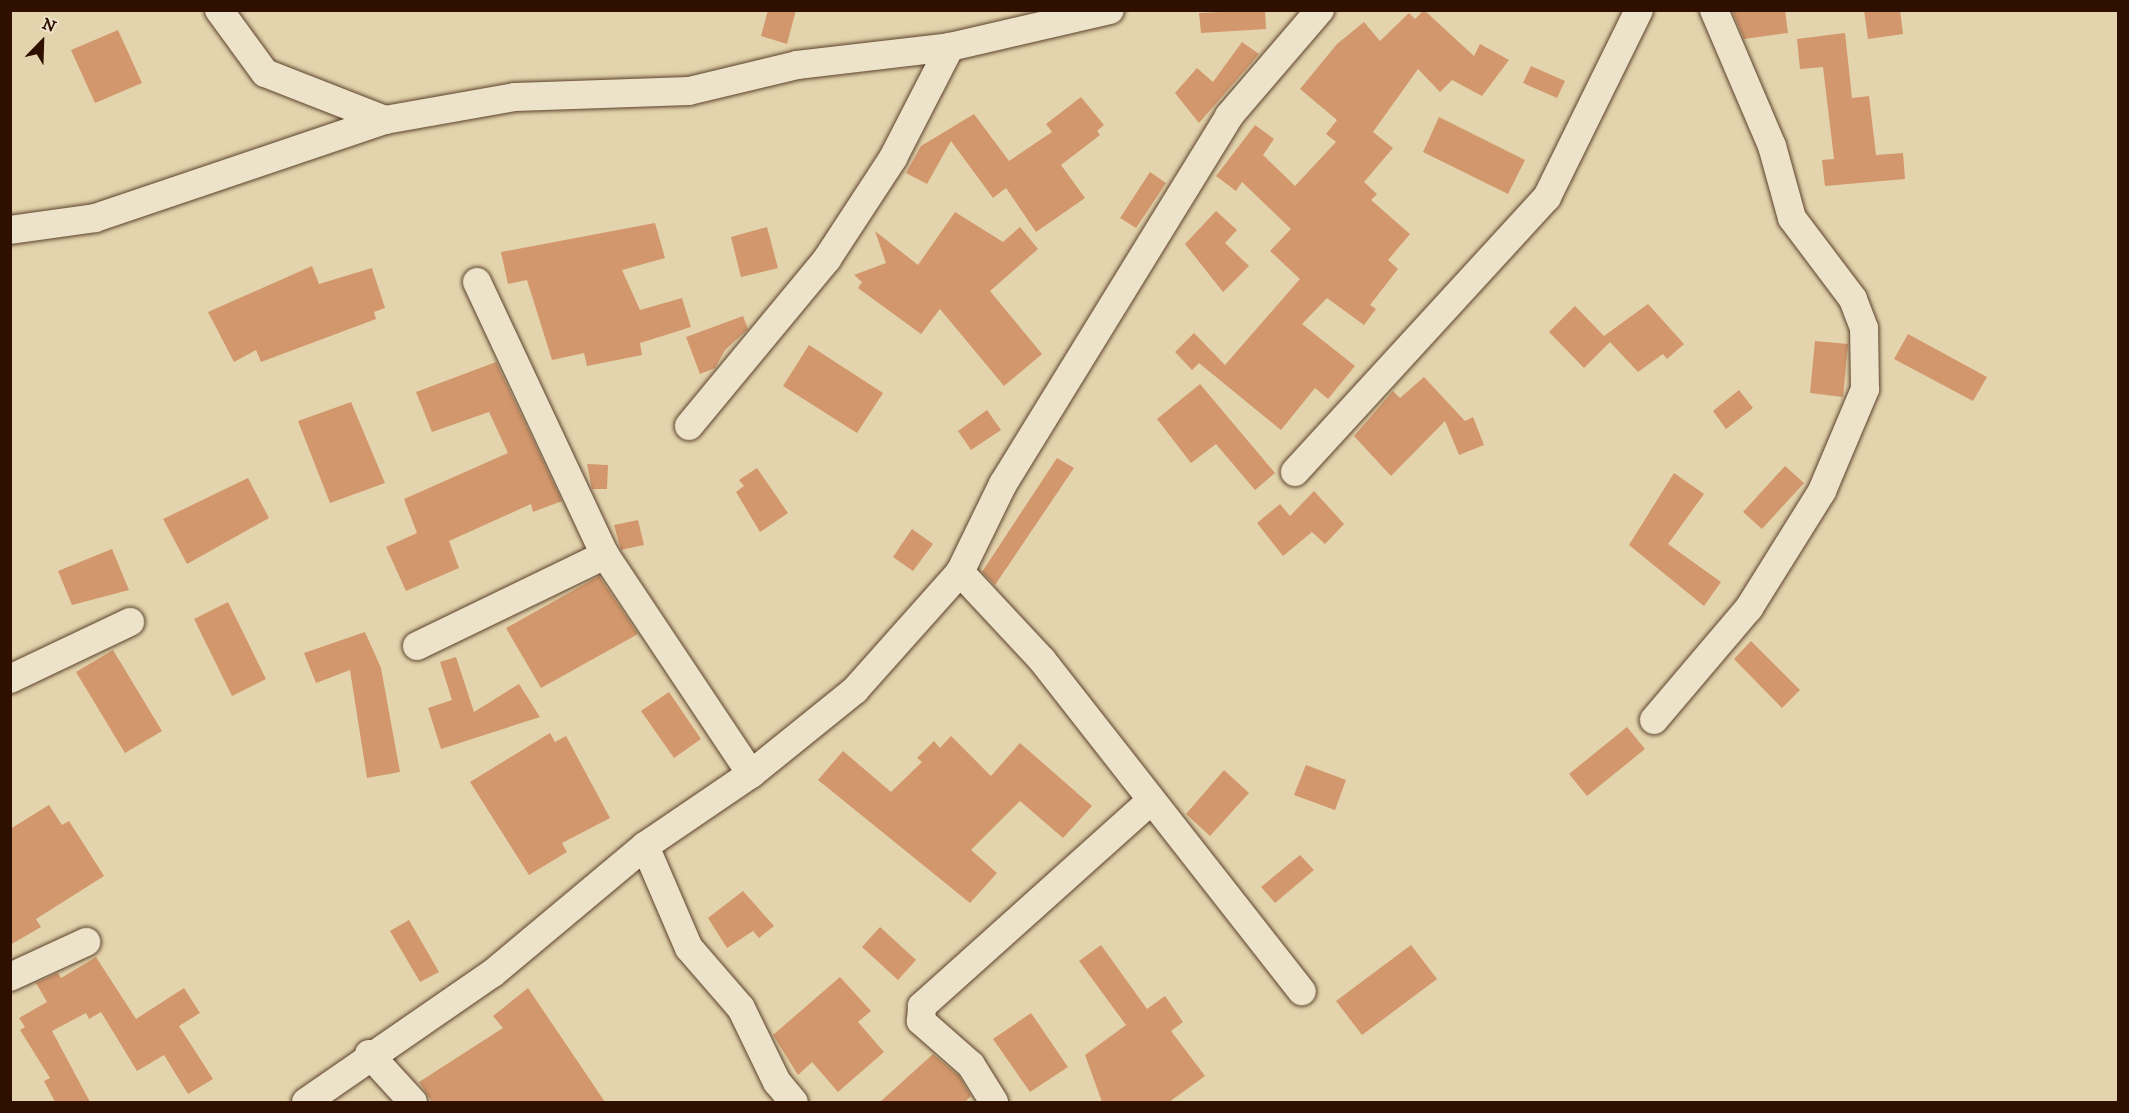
<!DOCTYPE html>
<style>
body{margin:0}
#map{position:relative;width:2129px;height:1113px;overflow:hidden;background:#e4d4ad;font-family:"IM FELL DW Pica",serif}
div>[style]{position:absolute}
.building>*{inset:0;background:#d2976c}
.roads{filter:drop-shadow(0 0 2px #5c412b) drop-shadow(0 0 2px #5c412b)}
.minor>*{height:28px;margin:-14px;padding:0 14px;transform-origin:14px;border-radius:14px;background:#ede3ca}
span{translate:-50% -50%;white-space:nowrap;text-align:center;line-height:1.15;-webkit-text-stroke:5px #ede3ca;paint-order:stroke}
.frame{position:absolute;inset:0;border:12px solid #2f1000;pointer-events:none}
.north{position:absolute;left:12px;top:12px;width:60px;height:60px;-webkit-text-stroke:4px #ede3ca;paint-order:stroke;rotate:23deg;font-size:16px;font-weight:700;line-height:24px;text-align:center;color:#2f1000}
.north::after{content:'';display:block;margin:auto;width:21px;height:27px;background:#2f1000;clip-path:polygon(50% 0,100% 100%,50% 72%,0 100%)}
</style>
<div id="map">
<div class="building">
<div style="clip-path:polygon(768px 10px,796px 10px,787px 44px,761px 36px)"></div>
<div style="clip-path:polygon(1265px 10px,1266px 29px,1201px 33px,1199px 13px)"></div>
<div style="clip-path:polygon(1424px 10px,1474px 56px,1480px 44px,1509px 60px,1482px 96px,1452px 80px,1440px 92px,1418px 69px,1373px 132px,1393px 148px,1364px 182px,1377px 194px,1371px 200px,1410px 234px,1388px 260px,1398px 269px,1370px 305px,1376px 309px,1364px 325px,1327px 298px,1302px 324px,1355px 366px,1328px 399px,1315px 388px,1281px 430px,1199px 363px,1192px 370px,1175px 352px,1194px 333px,1225px 365px,1300px 279px,1270px 251px,1291px 229px,1242px 182px,1236px 191px,1216px 176px,1255px 125px,1274px 139px,1263px 155px,1295px 186px,1336px 142px,1326px 134px,1337px 120px,1300px 89px,1337px 44px,1364px 22px,1380px 41px,1409px 13px,1415px 19px)"></div>
<div style="clip-path:polygon(1732px 10px,1785px 10px,1788px 33px,1744px 39px)"></div>
<div style="clip-path:polygon(1864px 10px,1900px 10px,1903px 34px,1868px 39px)"></div>
<div style="clip-path:polygon(118px 30px,142px 83px,95px 103px,71px 50px)"></div>
<div style="clip-path:polygon(1845px 33px,1852px 98px,1869px 96px,1876px 155px,1903px 153px,1905px 179px,1825px 186px,1822px 160px,1834px 159px,1823px 67px,1800px 69px,1797px 39px)"></div>
<div style="clip-path:polygon(1242px 42px,1259px 54px,1199px 123px,1175px 93px,1197px 68px,1213px 82px)"></div>
<div style="clip-path:polygon(1531px 66px,1565px 81px,1557px 98px,1523px 83px)"></div>
<div style="clip-path:polygon(1081px 97px,1104px 125px,1097px 131px,1100px 135px,1061px 165px,1085px 198px,1036px 232px,1006px 188px,993px 198px,951px 141px,927px 184px,906px 173px,921px 146px,974px 114px,1009px 161px,1052px 132px,1046px 124px)"></div>
<div style="clip-path:polygon(1439px 117px,1525px 160px,1508px 194px,1423px 152px)"></div>
<div style="clip-path:polygon(1150px 172px,1166px 183px,1136px 228px,1120px 218px)"></div>
<div style="clip-path:polygon(1216px 211px,1237px 230px,1225px 243px,1249px 266px,1223px 292px,1185px 244px)"></div>
<div style="clip-path:polygon(955px 212px,1003px 242px,1020px 227px,1038px 249px,990px 291px,1042px 354px,1004px 386px,940px 309px,921px 334px,858px 288px,862px 282px,854px 275px,886px 263px,875px 231px,918px 265px)"></div>
<div style="clip-path:polygon(655px 223px,665px 258px,622px 270px,640px 310px,682px 298px,691px 327px,640px 343px,642px 355px,587px 366px,584px 353px,552px 360px,527px 280px,508px 284px,501px 252px)"></div>
<div style="clip-path:polygon(767px 227px,778px 268px,741px 277px,731px 237px)"></div>
<div style="clip-path:polygon(312px 266px,319px 284px,372px 268px,385px 308px,374px 312px,376px 319px,261px 362px,256px 350px,234px 362px,208px 312px)"></div>
<div style="clip-path:polygon(1648px 304px,1684px 344px,1667px 359px,1663px 354px,1638px 372px,1610px 342px,1584px 368px,1549px 332px,1575px 306px,1604px 336px)"></div>
<div style="clip-path:polygon(743px 316px,748px 329px,725px 350px,715px 368px,700px 374px,686px 337px)"></div>
<div style="clip-path:polygon(1908px 334px,1987px 377px,1973px 401px,1894px 359px)"></div>
<div style="clip-path:polygon(1815px 341px,1848px 344px,1843px 397px,1810px 393px)"></div>
<div style="clip-path:polygon(809px 345px,883px 393px,857px 433px,783px 386px)"></div>
<div style="clip-path:polygon(496px 362px,562px 501px,533px 512px,531px 504px,449px 541px,459px 568px,406px 591px,386px 547px,417px 533px,404px 499px,508px 453px,489px 412px,432px 432px,416px 392px)"></div>
<div style="clip-path:polygon(1424px 377px,1465px 421px,1473px 417px,1484px 445px,1459px 455px,1445px 421px,1391px 476px,1354px 436px,1393px 391px,1400px 398px)"></div>
<div style="clip-path:polygon(1200px 384px,1275px 473px,1255px 490px,1216px 444px,1191px 463px,1157px 419px)"></div>
<div style="clip-path:polygon(1739px 390px,1753px 408px,1726px 429px,1713px 411px)"></div>
<div style="clip-path:polygon(351px 402px,385px 483px,330px 503px,298px 421px)"></div>
<div style="clip-path:polygon(987px 410px,1001px 430px,971px 450px,958px 431px)"></div>
<div style="clip-path:polygon(1057px 458px,1074px 468px,995px 585px,982px 572px)"></div>
<div style="clip-path:polygon(587px 464px,608px 465px,607px 489px,592px 489px)"></div>
<div style="clip-path:polygon(1785px 466px,1804px 483px,1762px 529px,1743px 512px)"></div>
<div style="clip-path:polygon(757px 468px,788px 513px,760px 532px,736px 492px,744px 486px,739px 480px)"></div>
<div style="clip-path:polygon(1674px 473px,1704px 494px,1668px 544px,1721px 582px,1704px 606px,1629px 545px)"></div>
<div style="clip-path:polygon(248px 478px,269px 518px,187px 564px,163px 519px)"></div>
<div style="clip-path:polygon(1314px 491px,1344px 524px,1325px 544px,1312px 532px,1283px 556px,1257px 523px,1280px 504px,1290px 516px)"></div>
<div style="clip-path:polygon(638px 520px,644px 545px,621px 550px,614px 525px)"></div>
<div style="clip-path:polygon(912px 529px,933px 544px,913px 571px,893px 557px)"></div>
<div style="clip-path:polygon(112px 549px,129px 590px,72px 605px,58px 571px)"></div>
<div style="clip-path:polygon(599px 576px,638px 634px,541px 688px,506px 628px)"></div>
<div style="clip-path:polygon(228px 602px,266px 679px,232px 696px,194px 619px)"></div>
<div style="clip-path:polygon(365px 632px,381px 668px,400px 772px,367px 778px,350px 670px,316px 683px,304px 653px)"></div>
<div style="clip-path:polygon(1751px 641px,1800px 690px,1782px 708px,1734px 659px)"></div>
<div style="clip-path:polygon(113px 650px,162px 731px,125px 753px,76px 672px)"></div>
<div style="clip-path:polygon(456px 657px,474px 712px,519px 684px,540px 717px,441px 749px,428px 708px,452px 700px,440px 662px)"></div>
<div style="clip-path:polygon(669px 692px,701px 739px,674px 758px,641px 711px)"></div>
<div style="clip-path:polygon(1627px 727px,1645px 749px,1587px 796px,1569px 774px)"></div>
<div style="clip-path:polygon(550px 733px,555px 742px,566px 736px,610px 818px,562px 843px,567px 852px,529px 875px,470px 782px)"></div>
<div style="clip-path:polygon(951px 736px,991px 776px,1020px 743px,1092px 806px,1063px 838px,1020px 801px,971px 850px,997px 873px,970px 903px,818px 780px,843px 751px,891px 792px,922px 762px,917px 758px,934px 741px,940px 748px)"></div>
<div style="clip-path:polygon(1306px 765px,1346px 780px,1335px 810px,1294px 795px)"></div>
<div style="clip-path:polygon(1224px 770px,1249px 793px,1210px 836px,1186px 814px)"></div>
<div style="clip-path:polygon(49px 805px,62px 825px,69px 821px,104px 876px,36px 919px,41px 927px,10px 945px,10px 829px)"></div>
<div style="clip-path:polygon(1300px 855px,1314px 870px,1275px 903px,1261px 887px)"></div>
<div style="clip-path:polygon(743px 891px,774px 926px,759px 938px,753px 931px,727px 948px,708px 918px)"></div>
<div style="clip-path:polygon(409px 920px,439px 972px,420px 982px,390px 931px)"></div>
<div style="clip-path:polygon(880px 927px,916px 960px,898px 980px,862px 947px)"></div>
<div style="clip-path:polygon(1101px 945px,1147px 1009px,1165px 996px,1183px 1022px,1171px 1031px,1205px 1076px,1169px 1102px,1102px 1102px,1085px 1055px,1126px 1025px,1079px 961px)"></div>
<div style="clip-path:polygon(1411px 945px,1437px 979px,1362px 1035px,1336px 1001px)"></div>
<div style="clip-path:polygon(96px 957px,136px 1019px,184px 988px,200px 1013px,179px 1026px,213px 1079px,188px 1094px,164px 1055px,137px 1071px,101px 1012px,89px 1019px,86px 1013px,52px 1031px,90px 1102px,55px 1102px,44px 1081px,50px 1078px,20px 1030px,25px 1027px,19px 1018px,47px 1002px,36px 983px,58px 973px,61px 978px)"></div>
<div style="clip-path:polygon(840px 977px,871px 1011px,858px 1022px,884px 1052px,838px 1092px,812px 1062px,798px 1075px,773px 1035px)"></div>
<div style="clip-path:polygon(528px 988px,605px 1102px,432px 1102px,419px 1082px,503px 1028px,493px 1016px)"></div>
<div style="clip-path:polygon(1031px 1013px,1068px 1067px,1030px 1092px,993px 1039px)"></div>
<div style="clip-path:polygon(933px 1054px,959px 1076px,971px 1096px,965px 1102px,880px 1102px)"></div>
</div>
<div class="roads">
<div class="minor">
<div style="left:219px;top:10px;width:78px;rotate:53.9deg"></div>
<div style="left:265px;top:73px;width:129px;rotate:21.4deg"></div>
<div style="left:385px;top:120px;width:132px;rotate:-10deg"></div>
<div style="left:515px;top:97px;width:174px;rotate:-2deg"></div>
<div style="left:689px;top:91px;width:111px;rotate:-13.5deg"></div>
<div style="left:797px;top:65px;width:154px;rotate:-6.7deg"></div>
<div style="left:950px;top:47px;width:164px;rotate:-13deg"></div>
<div style="left:10px;top:230px;width:86px;rotate:-8deg"></div>
<div style="left:95px;top:218px;width:306px;rotate:-18.7deg"></div>
<div style="left:477px;top:282px;width:302px;rotate:64.9deg"></div>
<div style="left:605px;top:555px;width:263px;rotate:56.3deg"></div>
<div style="left:689px;top:426px;width:217px;rotate:-50.4deg"></div>
<div style="left:827px;top:259px;width:121px;rotate:-56.8deg"></div>
<div style="left:893px;top:158px;width:125px;rotate:-62.8deg"></div>
<div style="left:1295px;top:472px;width:373px;rotate:-47.5deg"></div>
<div style="left:1547px;top:197px;width:208px;rotate:-63.8deg"></div>
<div style="left:960px;top:572px;width:120px;rotate:47deg"></div>
<div style="left:1042px;top:660px;width:421px;rotate:51.9deg"></div>
<div style="left:417px;top:646px;width:209px;rotate:-25.8deg"></div>
<div style="left:10px;top:679px;width:133px;rotate:-25.4deg"></div>
<div style="left:1654px;top:720px;width:147px;rotate:-49.7deg"></div>
<div style="left:1749px;top:608px;width:138px;rotate:-58deg"></div>
<div style="left:1822px;top:491px;width:111px;rotate:-67.1deg"></div>
<div style="left:1865px;top:389px;width:61px;rotate:-90.9deg"></div>
<div style="left:1864px;top:328px;width:31px;rotate:-111deg"></div>
<div style="left:1853px;top:299px;width:101px;rotate:-127deg"></div>
<div style="left:1792px;top:218px;width:75px;rotate:-105.5deg"></div>
<div style="left:1772px;top:146px;width:148px;rotate:-113.1deg"></div>
<div style="left:645px;top:846px;width:111px;rotate:66.7deg"></div>
<div style="left:689px;top:948px;width:79px;rotate:49.1deg"></div>
<div style="left:741px;top:1008px;width:82px;rotate:64.1deg"></div>
<div style="left:777px;top:1082px;width:26px;rotate:50deg"></div>
<div style="left:10px;top:977px;width:84px;rotate:-24.7deg"></div>
<div style="left:369px;top:1054px;width:65px;rotate:47.5deg"></div>
<div style="left:306px;top:1102px;width:227px;rotate:-34.6deg"></div>
<div style="left:493px;top:973px;width:198px;rotate:-39.9deg"></div>
<div style="left:645px;top:846px;width:128px;rotate:-34.2deg"></div>
<div style="left:751px;top:774px;width:134px;rotate:-38.9deg"></div>
<div style="left:855px;top:690px;width:158px;rotate:-48.3deg"></div>
<div style="left:960px;top:572px;width:98px;rotate:-64deg"></div>
<div style="left:1003px;top:484px;width:432px;rotate:-58.4deg"></div>
<div style="left:1229px;top:116px;width:140px;rotate:-49.4deg"></div>
<div style="left:994px;top:1102px;width:44px;rotate:-121.9deg"></div>
<div style="left:971px;top:1065px;width:67px;rotate:-138.7deg"></div>
<div style="left:921px;top:1021px;width:15px;rotate:-86deg"></div>
<div style="left:922px;top:1006px;width:305px;rotate:-41.9deg"></div>
</div>
</div>
<div class="frame"></div>
<div class="north">N</div>
</div>
